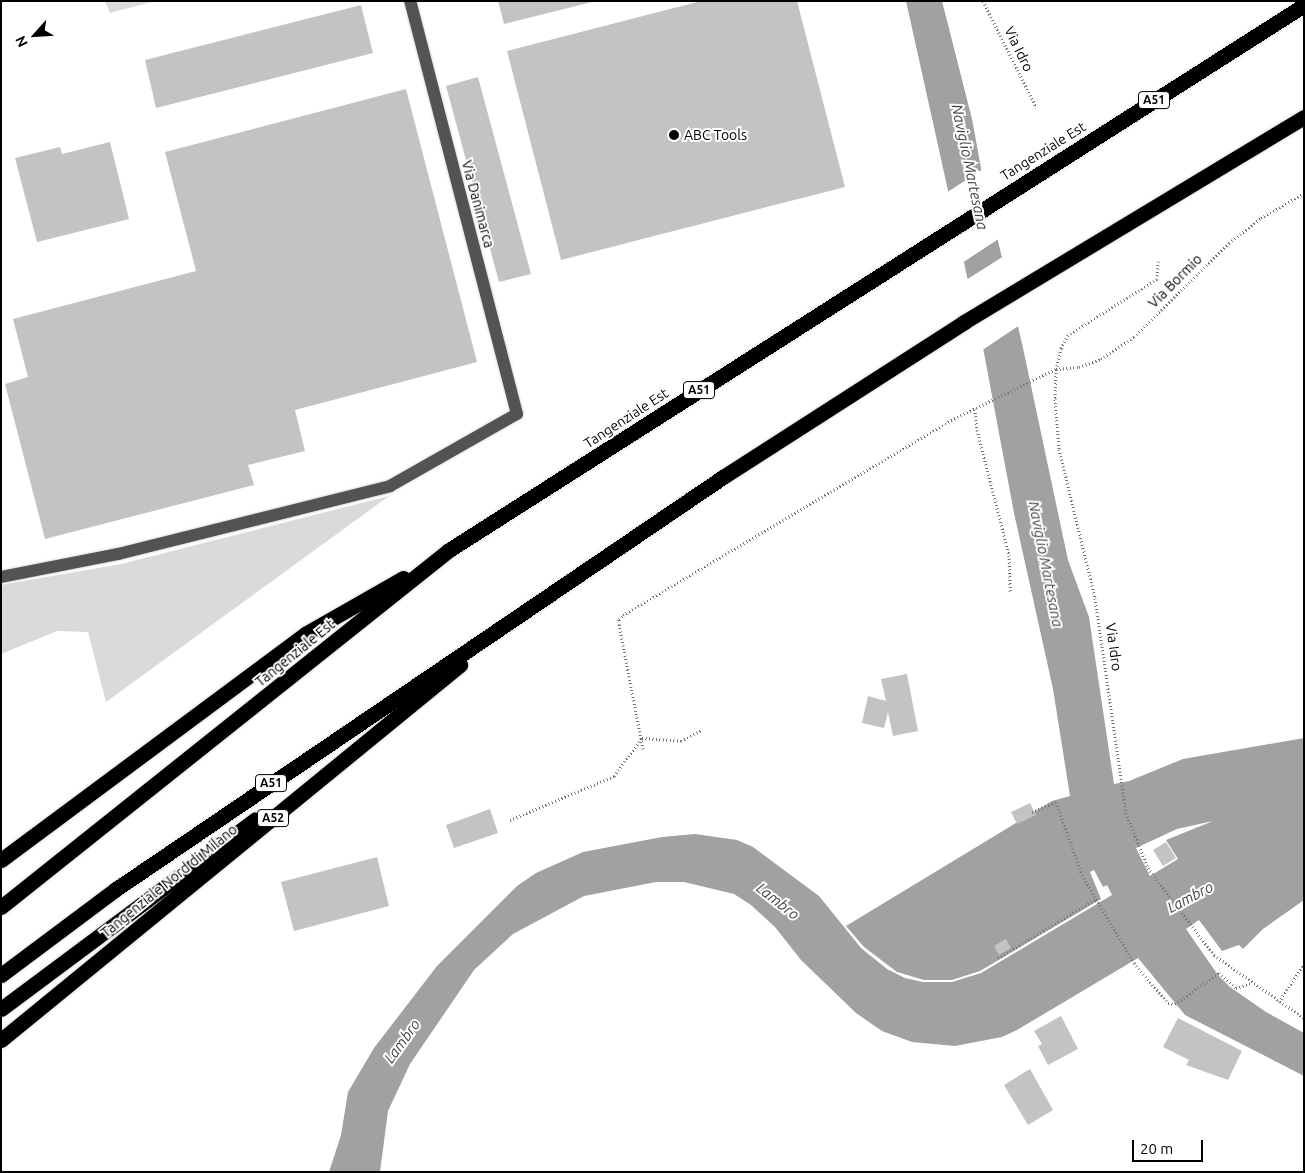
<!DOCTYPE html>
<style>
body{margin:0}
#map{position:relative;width:1305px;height:1173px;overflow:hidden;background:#fff;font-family:Ubuntu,sans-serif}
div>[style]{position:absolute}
.green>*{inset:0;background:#dadada}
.water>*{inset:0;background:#a1a1a1}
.pier>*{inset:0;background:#fff}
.building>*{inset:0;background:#c3c3c3}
.path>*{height:3px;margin-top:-1.5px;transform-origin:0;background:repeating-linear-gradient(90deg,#757575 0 1px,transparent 0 3.5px)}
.roads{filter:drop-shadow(0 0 1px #dbdbdb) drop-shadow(0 0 1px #dbdbdb)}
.minor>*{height:12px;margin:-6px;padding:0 6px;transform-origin:6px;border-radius:6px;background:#535353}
.highway>*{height:15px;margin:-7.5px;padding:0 7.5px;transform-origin:7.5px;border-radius:7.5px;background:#000}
.dots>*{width:14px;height:14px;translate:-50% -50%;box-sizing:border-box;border:2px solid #fff;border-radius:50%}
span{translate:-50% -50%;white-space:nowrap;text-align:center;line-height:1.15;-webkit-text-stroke:4px #fff;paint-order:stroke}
.shield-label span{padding:1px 4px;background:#fff;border:1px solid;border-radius:4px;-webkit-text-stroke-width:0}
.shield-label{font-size:12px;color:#000;font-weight:700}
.street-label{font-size:14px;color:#000}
.poi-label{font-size:14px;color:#000}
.left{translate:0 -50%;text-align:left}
.water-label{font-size:15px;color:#424242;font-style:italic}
.frame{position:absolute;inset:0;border:2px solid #000;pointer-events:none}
.north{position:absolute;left:10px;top:10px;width:50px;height:50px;-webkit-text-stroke:4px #fff;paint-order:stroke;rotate:244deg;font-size:14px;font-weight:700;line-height:20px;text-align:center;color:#000}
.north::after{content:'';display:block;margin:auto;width:18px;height:22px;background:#000;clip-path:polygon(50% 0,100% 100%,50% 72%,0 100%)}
.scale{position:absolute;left:1132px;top:1140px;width:71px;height:22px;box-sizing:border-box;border:2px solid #000;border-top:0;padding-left:6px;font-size:15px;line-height:18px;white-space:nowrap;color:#000;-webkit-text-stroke:4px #fff;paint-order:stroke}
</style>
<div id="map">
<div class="green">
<div style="clip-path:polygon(105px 1px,155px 1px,110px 13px)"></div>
<div style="clip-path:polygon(389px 496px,106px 702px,88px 632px,57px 631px,1px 654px,1px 585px,121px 564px)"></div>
</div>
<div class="water">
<div style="clip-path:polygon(evenodd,906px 1px,942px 1px,972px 119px,981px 168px,1023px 348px,1068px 560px,1089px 617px,1114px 784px,1129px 781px,1183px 759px,1304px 738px,1304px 900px,1263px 929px,1243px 949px,1239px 945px,1222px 951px,1199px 920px,1186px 929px,1218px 975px,1230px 987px,1266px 1012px,1304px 1033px,1304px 1076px,1185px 1015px,1138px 958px,1017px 1030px,1002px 1037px,955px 1046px,912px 1042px,882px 1031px,856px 1013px,801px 960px,775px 927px,751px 905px,734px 894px,684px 882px,656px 882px,584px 896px,513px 934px,474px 970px,410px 1064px,388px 1111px,380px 1172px,329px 1172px,341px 1135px,348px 1092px,374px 1048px,437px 966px,517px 886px,536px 873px,583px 852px,662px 837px,695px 834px,737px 840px,753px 847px,819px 896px,861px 948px,887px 969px,905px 978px,923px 982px,952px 982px,981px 973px,1112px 895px,1107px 885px,1103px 887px,1094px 870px,1090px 872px,1101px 899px,980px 971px,952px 980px,924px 980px,897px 972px,864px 947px,846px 926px,1052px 801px,1070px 796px,1053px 689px,1014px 513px,984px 353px,906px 1px,1213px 821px,1166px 840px,1178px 859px,1150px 876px,1136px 848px,1177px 829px,1213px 821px)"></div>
</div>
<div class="pier">
<div style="clip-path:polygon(983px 169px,1000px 238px,962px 263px,946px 193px)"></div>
<div style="clip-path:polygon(1004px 256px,1020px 325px,981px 351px,966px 280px)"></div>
</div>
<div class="building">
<div style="clip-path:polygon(498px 1px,592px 1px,592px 2px,504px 24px)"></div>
<div style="clip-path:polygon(701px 1px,797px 1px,845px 187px,561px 260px,507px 51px)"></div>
<div style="clip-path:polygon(361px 5px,373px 53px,156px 108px,145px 60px)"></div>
<div style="clip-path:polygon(478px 77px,531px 274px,499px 282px,446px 86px)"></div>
<div style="clip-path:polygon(406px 89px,477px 362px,295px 410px,305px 451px,248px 465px,254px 485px,45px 539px,5px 384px,28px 377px,13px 319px,196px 271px,165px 152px)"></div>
<div style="clip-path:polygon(110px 142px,129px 219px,37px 242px,15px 158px,60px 147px,62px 154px)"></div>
<div style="clip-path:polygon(907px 674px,918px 731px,893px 736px,888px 712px,884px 728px,862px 723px,868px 696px,886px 701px,881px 679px)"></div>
<div style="clip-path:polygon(1030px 803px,1036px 815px,1017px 824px,1011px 812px)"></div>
<div style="clip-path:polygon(490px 809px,498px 833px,454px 848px,446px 825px)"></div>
<div style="clip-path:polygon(1166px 842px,1176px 858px,1163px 866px,1153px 850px)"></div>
<div style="clip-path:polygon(377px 857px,389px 906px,294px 931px,281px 882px)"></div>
<div style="clip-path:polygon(1006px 939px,1011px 948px,999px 955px,994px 946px)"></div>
<div style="clip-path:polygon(1061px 1016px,1078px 1049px,1048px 1065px,1038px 1046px,1042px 1044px,1034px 1031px)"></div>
<div style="clip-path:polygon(1178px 1018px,1242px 1051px,1228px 1080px,1186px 1065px,1189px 1060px,1163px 1047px)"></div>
<div style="clip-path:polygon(1030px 1069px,1053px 1110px,1028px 1125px,1004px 1085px)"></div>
</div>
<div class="path">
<div style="left:983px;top:1px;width:119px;rotate:63.4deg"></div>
<div style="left:1158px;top:261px;width:18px;rotate:93deg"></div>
<div style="left:1157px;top:279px;width:105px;rotate:147.8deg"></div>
<div style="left:1068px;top:335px;width:15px;rotate:118deg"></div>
<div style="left:1061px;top:348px;width:22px;rotate:103deg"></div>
<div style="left:1056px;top:369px;width:30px;rotate:92deg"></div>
<div style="left:1055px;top:399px;width:50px;rotate:85.4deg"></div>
<div style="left:1059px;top:449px;width:153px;rotate:76.4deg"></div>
<div style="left:1095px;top:598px;width:217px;rotate:81.8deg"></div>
<div style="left:1126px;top:813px;width:59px;rotate:68.2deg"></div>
<div style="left:1148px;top:868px;width:109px;rotate:52.8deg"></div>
<div style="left:1214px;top:955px;width:110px;rotate:35deg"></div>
<div style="left:975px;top:409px;width:21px;rotate:85deg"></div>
<div style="left:977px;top:430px;width:129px;rotate:75.6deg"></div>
<div style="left:1009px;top:555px;width:37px;rotate:88deg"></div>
<div style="left:643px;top:749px;width:127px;rotate:-100.9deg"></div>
<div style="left:619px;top:624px;width:5px;rotate:-90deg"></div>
<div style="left:619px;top:619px;width:6px;rotate:-45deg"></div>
<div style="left:623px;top:615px;width:382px;rotate:-30.7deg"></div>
<div style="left:951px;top:420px;width:117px;rotate:-25.9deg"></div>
<div style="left:1056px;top:369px;width:23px;rotate:-5deg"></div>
<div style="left:1079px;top:367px;width:23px;rotate:-20deg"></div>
<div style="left:1101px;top:359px;width:40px;rotate:-34deg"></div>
<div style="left:1134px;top:337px;width:134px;rotate:-44.7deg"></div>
<div style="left:1229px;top:243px;width:41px;rotate:-38deg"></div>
<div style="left:1261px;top:218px;width:50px;rotate:-30.2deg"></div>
<div style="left:1032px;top:812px;width:26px;rotate:-23deg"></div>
<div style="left:1056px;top:802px;width:77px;rotate:70.4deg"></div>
<div style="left:1082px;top:875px;width:102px;rotate:59.4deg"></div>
<div style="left:1134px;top:963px;width:52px;rotate:49.6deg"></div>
<div style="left:1168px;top:1003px;width:7px;rotate:8deg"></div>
<div style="left:1175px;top:1004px;width:54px;rotate:-35.2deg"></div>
<div style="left:1219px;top:973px;width:23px;rotate:41deg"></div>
<div style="left:1236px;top:988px;width:16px;rotate:-18deg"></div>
<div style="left:510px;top:820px;width:113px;rotate:-22.9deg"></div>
<div style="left:614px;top:776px;width:47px;rotate:-53.6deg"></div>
<div style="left:642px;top:738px;width:39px;rotate:4deg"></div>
<div style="left:681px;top:741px;width:24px;rotate:-28deg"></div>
<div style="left:998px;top:958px;width:114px;rotate:-31deg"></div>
<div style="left:1279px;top:1002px;width:45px;rotate:-56.7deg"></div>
</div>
<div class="roads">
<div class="minor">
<div style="left:1px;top:577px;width:119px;rotate:-11.1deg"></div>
<div style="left:118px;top:554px;width:280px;rotate:-14deg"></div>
<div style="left:390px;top:486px;width:146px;rotate:-29.6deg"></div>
<div style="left:517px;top:414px;width:427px;rotate:-104.5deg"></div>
</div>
<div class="highway">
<div style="left:1px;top:860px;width:379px;rotate:-36.6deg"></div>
<div style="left:305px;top:634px;width:113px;rotate:-29.7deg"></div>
<div style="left:1px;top:907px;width:573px;rotate:-38.55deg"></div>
<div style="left:449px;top:550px;width:1014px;rotate:-32.51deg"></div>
<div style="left:1px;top:975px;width:144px;rotate:-36.8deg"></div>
<div style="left:116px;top:889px;width:734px;rotate:-34.17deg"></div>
<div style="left:723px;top:477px;width:287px;rotate:-32.7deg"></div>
<div style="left:964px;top:322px;width:397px;rotate:-31.1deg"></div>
<div style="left:1px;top:1009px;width:317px;rotate:-36.7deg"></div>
<div style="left:1px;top:1040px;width:593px;rotate:-39.25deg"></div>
</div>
</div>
<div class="dots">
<div style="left:674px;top:135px;background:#000"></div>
</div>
<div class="shield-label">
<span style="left:1154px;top:100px">A51</span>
<span style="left:699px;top:390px">A51</span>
<span style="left:271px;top:783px">A51</span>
<span style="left:273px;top:818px">A52</span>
</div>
<div class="street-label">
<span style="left:1019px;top:49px;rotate:64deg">Via Idro</span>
<span style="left:1043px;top:151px;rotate:-32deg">Tangenziale Est</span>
<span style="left:478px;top:204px;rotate:75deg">Via Danimarca</span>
<span style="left:1175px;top:281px;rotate:-45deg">Via Bormio</span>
<span style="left:626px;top:418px;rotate:-33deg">Tangenziale Est</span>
<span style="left:1114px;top:647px;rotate:82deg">Via Idro</span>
<span style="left:295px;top:653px;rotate:-39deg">Tangenziale Est</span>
<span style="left:169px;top:881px;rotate:-39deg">Tangenziale Nord di Milano</span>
</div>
<div class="poi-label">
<span class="left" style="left:684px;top:135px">ABC Tools</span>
</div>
<div class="water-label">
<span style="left:970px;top:167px;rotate:78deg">Naviglio Martesana</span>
<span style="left:1046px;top:564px;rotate:79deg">Naviglio Martesana</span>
<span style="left:1190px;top:897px;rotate:-28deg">Lambro</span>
<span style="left:778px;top:901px;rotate:38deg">Lambro</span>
<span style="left:402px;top:1041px;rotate:-54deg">Lambro</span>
</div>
<div class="frame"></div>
<div class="north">N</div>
<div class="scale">20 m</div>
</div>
